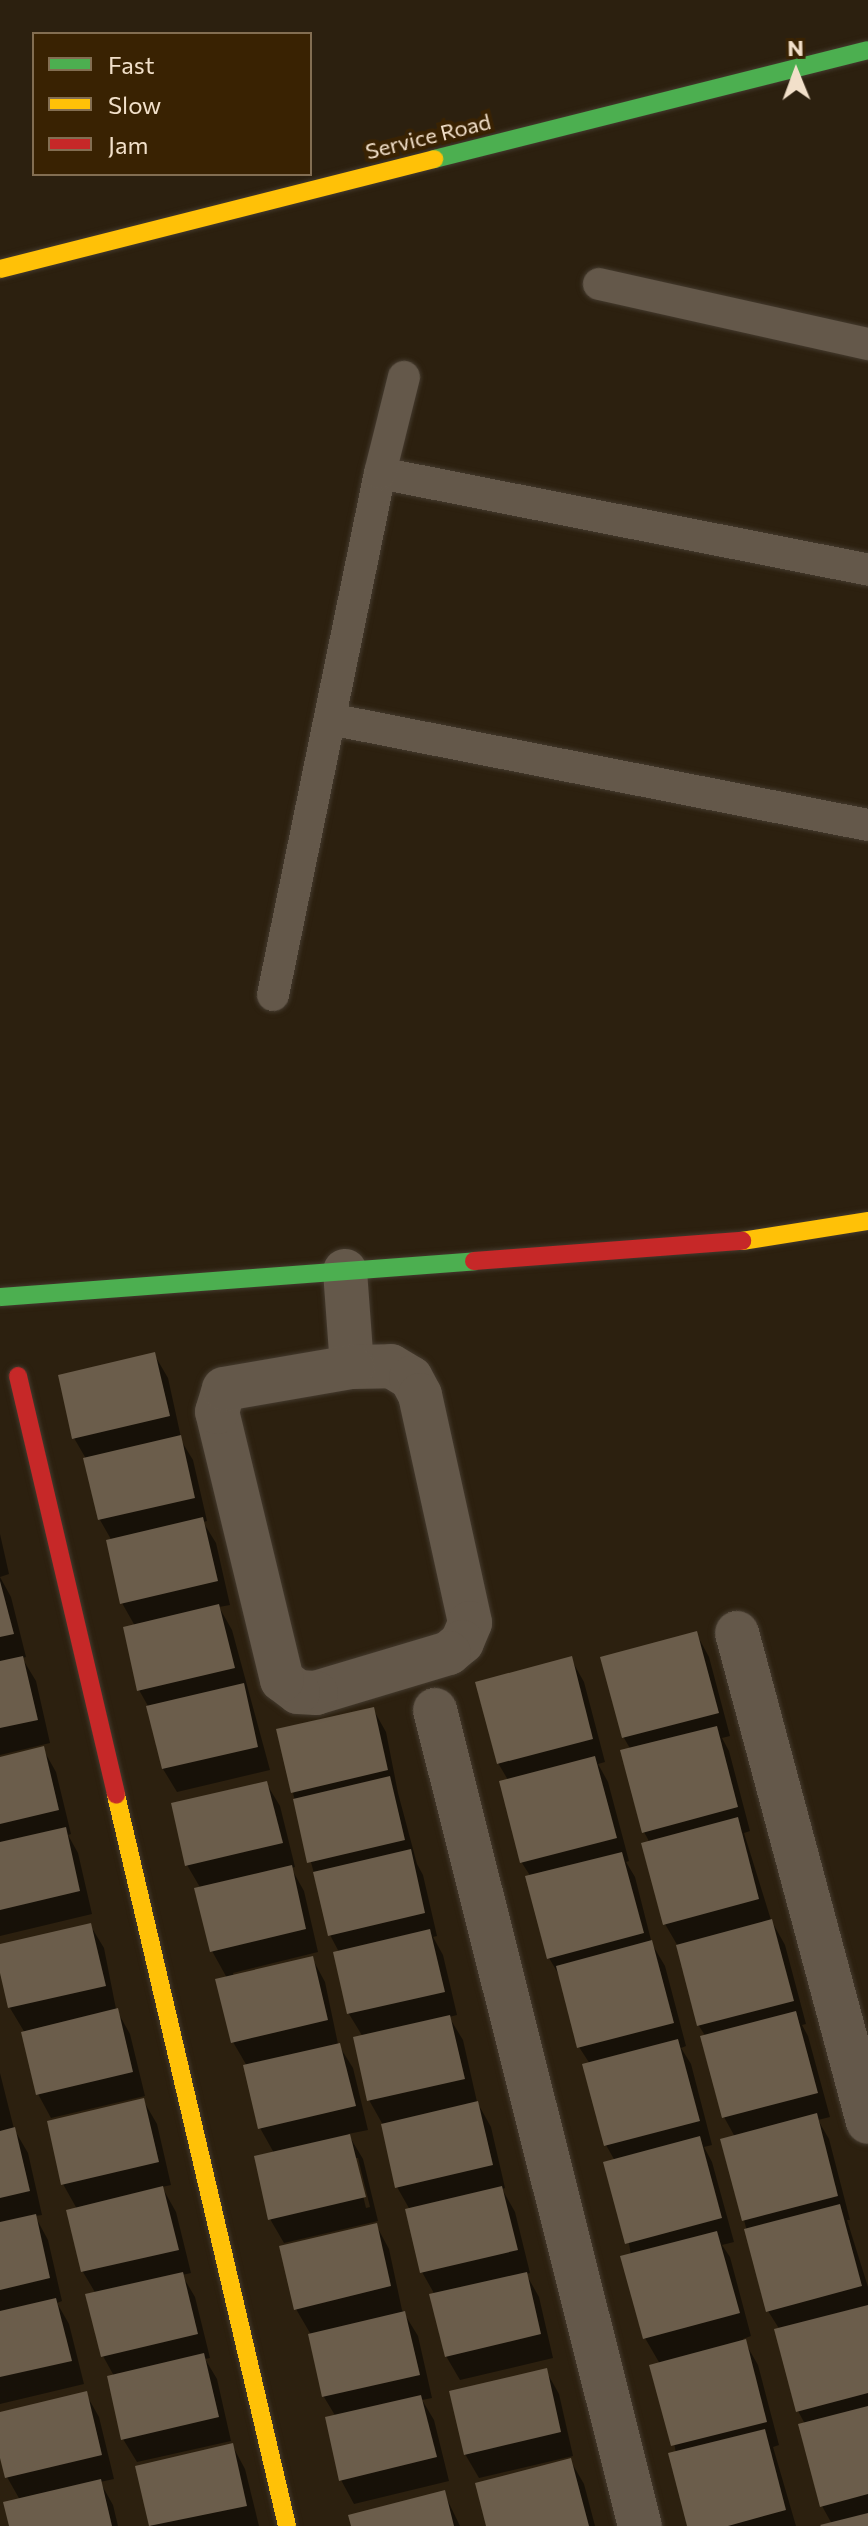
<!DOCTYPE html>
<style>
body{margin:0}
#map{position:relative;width:868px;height:2526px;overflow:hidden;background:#2c200f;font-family:Commissioner,sans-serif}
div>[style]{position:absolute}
.shadow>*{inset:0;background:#0007}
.building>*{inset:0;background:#6b5d4b}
.roads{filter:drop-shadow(0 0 2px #443a2e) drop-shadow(0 0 2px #443a2e)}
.lane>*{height:32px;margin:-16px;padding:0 16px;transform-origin:16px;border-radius:16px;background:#64584a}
.street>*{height:44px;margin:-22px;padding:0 22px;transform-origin:22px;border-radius:22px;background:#64584a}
.fast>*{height:18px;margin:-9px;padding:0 9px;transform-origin:9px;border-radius:9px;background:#4caf50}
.slow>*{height:18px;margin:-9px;padding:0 9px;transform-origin:9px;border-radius:9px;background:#ffc107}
.jam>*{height:18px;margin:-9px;padding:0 9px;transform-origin:9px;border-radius:9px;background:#c62828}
span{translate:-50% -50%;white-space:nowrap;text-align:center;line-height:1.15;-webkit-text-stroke:8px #392202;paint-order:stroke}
.street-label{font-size:22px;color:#f2e0ca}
.legend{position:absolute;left:32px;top:32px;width:280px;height:144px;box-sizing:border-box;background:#392202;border:2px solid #836e52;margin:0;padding:10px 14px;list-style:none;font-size:24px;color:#f2e0ca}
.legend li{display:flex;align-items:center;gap:16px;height:40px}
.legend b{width:40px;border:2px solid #836e52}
.north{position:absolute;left:756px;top:32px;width:80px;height:80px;-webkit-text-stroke:6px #392202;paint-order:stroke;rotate:359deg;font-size:22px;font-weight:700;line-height:32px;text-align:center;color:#f2e0ca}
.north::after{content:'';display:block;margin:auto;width:28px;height:36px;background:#f2e0ca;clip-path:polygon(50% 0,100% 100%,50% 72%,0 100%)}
</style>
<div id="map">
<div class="shadow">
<div style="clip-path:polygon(154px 1354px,168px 1378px,182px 1442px,193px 1460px,207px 1521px,203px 1522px,216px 1543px,230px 1605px,219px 1607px,232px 1630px,270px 1770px,177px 1792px,163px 1769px,148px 1706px,139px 1690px,135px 1626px,122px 1603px,112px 1541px,100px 1520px,85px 1457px,74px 1438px)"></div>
<div style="clip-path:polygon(0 1534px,9px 1574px,0 1577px)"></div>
<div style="clip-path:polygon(0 1577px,11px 1597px,26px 1657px,22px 1658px,36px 1681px,50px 1743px,0 1755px)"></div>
<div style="clip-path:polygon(696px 1633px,709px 1657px,730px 1736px,722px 1738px,729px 1751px,750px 1831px,744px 1833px,771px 1920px,785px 1945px,806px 2024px,802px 2025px,808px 2036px,830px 2117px,818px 2120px,829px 2139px,850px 2220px,847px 2220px,868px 2287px,868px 2526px,824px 2526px,832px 2524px,822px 2506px,805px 2424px,798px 2411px,780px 2330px,768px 2311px,744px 2220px,735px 2137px,724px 2117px,706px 2037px,699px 2026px,679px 1948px,665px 1924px,650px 1843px,644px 1832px,631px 1750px,624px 1738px,603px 1658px)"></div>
<div style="clip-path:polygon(571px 1659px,584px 1682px,605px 1762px,598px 1764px,608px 1782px,629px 1861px,626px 1862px,635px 1877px,652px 1944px,665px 1966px,686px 2046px,681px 2048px,691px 2064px,712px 2145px,704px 2147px,712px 2162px,734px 2242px,722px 2245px,730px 2257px,751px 2336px,743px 2339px,758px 2365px,779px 2445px,773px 2447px,796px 2526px,689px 2526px,660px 2364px,645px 2338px,615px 2161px,606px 2145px,590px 2064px,579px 2047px,562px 1980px,549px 1958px,531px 1877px,522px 1863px,501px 1782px,508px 1780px,498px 1763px)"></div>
<div style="clip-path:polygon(373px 1709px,386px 1732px,398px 1793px,417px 1864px,423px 1875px,437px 1936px,433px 1937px,443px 1955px,457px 2015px,449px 2017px,463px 2040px,477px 2102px,491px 2127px,505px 2188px,502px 2189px,515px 2212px,530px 2273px,526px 2274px,539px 2297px,553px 2358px,460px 2380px,446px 2356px,435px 2295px,422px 2272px,410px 2210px,397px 2187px,383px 2125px,369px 2100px,363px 2037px,349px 2014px,335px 1953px,339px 1952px,330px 1935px,293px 1793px)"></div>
<div style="clip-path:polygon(43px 1749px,56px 1772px,71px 1834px,68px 1835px,78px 1853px,92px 1914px,0 1936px,0 1759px)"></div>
<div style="clip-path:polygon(evenodd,266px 1783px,280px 1806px,295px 1867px,291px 1868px,304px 1891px,318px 1952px,233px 1973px,234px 1977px,312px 1958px,325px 1982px,338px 2044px,353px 2068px,368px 2130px,348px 2134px,363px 2159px,378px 2221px,284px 2243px,270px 2219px,274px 2153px,260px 2128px,247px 2066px,233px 2042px,227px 1978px,212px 1951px,201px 1889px,187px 1865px,266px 1783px,354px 2158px,358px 2158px,370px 2207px,366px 2208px,354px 2158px)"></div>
<div style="clip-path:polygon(90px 1925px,104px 1948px,116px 2009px,130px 2034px,145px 2096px,51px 2118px,38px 2094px,25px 2033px,10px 2008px,0 1964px,0 1946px)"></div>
<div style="clip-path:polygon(0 2073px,14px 2129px,28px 2153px,42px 2215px,35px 2216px,48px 2240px,62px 2301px,57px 2303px,69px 2324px,84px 2384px,0 2404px)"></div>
<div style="clip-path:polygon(143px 2100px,157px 2124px,171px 2185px,162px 2187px,176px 2212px,191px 2273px,182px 2275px,195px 2297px,210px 2358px,205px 2359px,217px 2379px,231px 2441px,137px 2462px,123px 2439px,114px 2376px,103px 2356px,96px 2294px,83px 2272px,68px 2211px,77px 2209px,63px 2184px)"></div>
<div style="clip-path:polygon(376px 2225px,389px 2249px,402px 2310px,418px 2336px,432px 2398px,422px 2400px,434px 2420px,449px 2481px,354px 2504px,341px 2480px,336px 2417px,324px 2397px,310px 2333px,296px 2309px)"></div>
<div style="clip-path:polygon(546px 2371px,559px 2394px,573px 2456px,479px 2478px,465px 2454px)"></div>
<div style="clip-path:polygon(86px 2394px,99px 2417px,114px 2479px,100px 2482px,113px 2505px,118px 2526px,11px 2526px,20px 2500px,7px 2477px,0 2449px,0 2414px)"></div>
<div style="clip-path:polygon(232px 2445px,245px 2469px,259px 2526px,151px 2526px,138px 2467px)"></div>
<div style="clip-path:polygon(570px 2460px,584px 2484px,595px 2526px,488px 2526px)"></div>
<div style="clip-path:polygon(444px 2493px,460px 2526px,353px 2526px)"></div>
</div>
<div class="building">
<div style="clip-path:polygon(155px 1352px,170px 1416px,72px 1439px,58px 1375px)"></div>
<div style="clip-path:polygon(181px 1435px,195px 1498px,98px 1520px,83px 1458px)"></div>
<div style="clip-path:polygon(203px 1517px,218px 1581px,120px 1604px,106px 1540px)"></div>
<div style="clip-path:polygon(0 1581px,14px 1634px,0 1637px)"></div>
<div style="clip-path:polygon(219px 1604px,235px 1668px,137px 1691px,123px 1627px)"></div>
<div style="clip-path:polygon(697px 1631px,719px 1713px,622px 1738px,600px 1657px)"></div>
<div style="clip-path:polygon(23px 1656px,38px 1720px,0 1728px,0 1661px)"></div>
<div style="clip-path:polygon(572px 1656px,593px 1739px,497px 1764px,475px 1682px)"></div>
<div style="clip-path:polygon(244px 1683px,258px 1747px,162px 1769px,146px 1706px)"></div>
<div style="clip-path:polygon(374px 1707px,388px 1770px,291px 1793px,276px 1729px)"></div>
<div style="clip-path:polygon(717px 1726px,738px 1807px,642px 1833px,620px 1750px)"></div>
<div style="clip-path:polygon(44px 1746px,59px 1810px,0 1824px,0 1757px)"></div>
<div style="clip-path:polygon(595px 1756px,617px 1838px,520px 1863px,499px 1781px)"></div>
<div style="clip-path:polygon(390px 1776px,405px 1840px,307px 1863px,293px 1799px)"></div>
<div style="clip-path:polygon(267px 1781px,283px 1843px,185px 1866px,171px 1803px)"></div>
<div style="clip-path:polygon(738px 1817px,759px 1899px,663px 1925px,641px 1843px)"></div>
<div style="clip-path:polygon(66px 1827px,80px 1891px,0 1910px,0 1842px)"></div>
<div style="clip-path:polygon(411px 1849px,425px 1913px,328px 1936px,313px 1872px)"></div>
<div style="clip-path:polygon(622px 1852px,644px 1933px,547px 1959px,525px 1876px)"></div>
<div style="clip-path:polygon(292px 1865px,306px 1929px,210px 1952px,194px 1888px)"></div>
<div style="clip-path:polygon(772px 1919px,794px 2001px,697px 2026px,676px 1945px)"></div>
<div style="clip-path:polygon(91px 1923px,106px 1986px,8px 2008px,0 1973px,0 1944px)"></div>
<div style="clip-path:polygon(430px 1929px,445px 1992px,347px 2014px,333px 1952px)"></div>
<div style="clip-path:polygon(652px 1940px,674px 2023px,577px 2048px,556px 1966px)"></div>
<div style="clip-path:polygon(313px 1956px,328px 2020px,231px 2043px,215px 1979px)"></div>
<div style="clip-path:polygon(118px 2008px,133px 2072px,36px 2095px,21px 2032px)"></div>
<div style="clip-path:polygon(796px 2011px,818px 2093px,722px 2118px,700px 2036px)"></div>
<div style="clip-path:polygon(450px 2015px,465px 2079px,367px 2101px,353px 2037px)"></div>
<div style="clip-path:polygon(678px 2039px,700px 2121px,604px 2146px,582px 2064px)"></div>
<div style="clip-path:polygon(340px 2043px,356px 2106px,258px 2129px,243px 2065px)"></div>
<div style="clip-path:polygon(144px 2098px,159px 2162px,61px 2185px,47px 2121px)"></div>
<div style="clip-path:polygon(478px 2101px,493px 2165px,395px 2188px,381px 2124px)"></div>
<div style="clip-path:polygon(817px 2113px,838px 2196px,742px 2221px,720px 2139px)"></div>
<div style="clip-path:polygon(15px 2127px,30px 2191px,0 2198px,0 2131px)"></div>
<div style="clip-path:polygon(350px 2134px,366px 2197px,268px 2220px,254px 2156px)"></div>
<div style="clip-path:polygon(700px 2136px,722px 2218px,625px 2244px,603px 2162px)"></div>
<div style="clip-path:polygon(163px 2186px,179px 2250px,81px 2272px,66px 2210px)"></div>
<div style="clip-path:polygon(502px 2186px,518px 2250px,420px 2273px,405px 2209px)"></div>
<div style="clip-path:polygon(840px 2204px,862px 2286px,766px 2312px,744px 2229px)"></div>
<div style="clip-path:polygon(36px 2214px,50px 2278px,0 2290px,0 2222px)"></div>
<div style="clip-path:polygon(377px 2223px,391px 2286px,294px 2310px,279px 2246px)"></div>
<div style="clip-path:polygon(717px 2231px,740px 2313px,643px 2339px,620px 2256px)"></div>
<div style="clip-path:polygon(183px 2272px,198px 2334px,101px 2357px,85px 2294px)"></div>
<div style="clip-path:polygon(527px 2272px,541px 2334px,445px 2357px,429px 2294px)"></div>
<div style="clip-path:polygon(56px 2298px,72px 2361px,0 2377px,0 2311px)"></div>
<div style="clip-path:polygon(868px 2305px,868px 2393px,796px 2412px,774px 2329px)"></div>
<div style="clip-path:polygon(405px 2311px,420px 2375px,322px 2397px,308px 2334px)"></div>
<div style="clip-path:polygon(746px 2339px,767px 2422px,671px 2446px,649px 2365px)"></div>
<div style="clip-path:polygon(204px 2353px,219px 2417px,121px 2440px,107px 2376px)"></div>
<div style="clip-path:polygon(547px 2368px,561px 2432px,464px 2455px,449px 2391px)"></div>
<div style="clip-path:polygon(87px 2391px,102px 2455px,5px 2478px,0 2458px,0 2412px)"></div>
<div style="clip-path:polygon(421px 2395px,437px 2457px,339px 2481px,325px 2417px)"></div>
<div style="clip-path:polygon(868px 2406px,868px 2494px,820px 2507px,798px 2424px)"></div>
<div style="clip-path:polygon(765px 2429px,786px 2510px,728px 2526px,687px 2526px,668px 2453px)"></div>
<div style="clip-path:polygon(233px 2443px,247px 2506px,149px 2526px,135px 2466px)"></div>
<div style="clip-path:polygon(571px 2458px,589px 2526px,486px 2526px,475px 2483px)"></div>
<div style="clip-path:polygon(101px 2479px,112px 2526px,9px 2526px,3px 2502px)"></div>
<div style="clip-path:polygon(445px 2490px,454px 2526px,351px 2526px,348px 2515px)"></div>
<div style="clip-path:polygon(868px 2513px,868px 2526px,821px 2526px,820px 2525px)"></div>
</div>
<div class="roads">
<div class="lane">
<div style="left:599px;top:284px;width:276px;rotate:12.6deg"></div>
<div style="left:380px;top:473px;width:498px;rotate:11.2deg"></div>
<div style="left:330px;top:719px;width:548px;rotate:11.15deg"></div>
<div style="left:273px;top:995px;width:533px;rotate:-78.42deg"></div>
<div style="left:380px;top:473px;width:99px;rotate:-76deg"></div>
</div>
<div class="street">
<div style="left:345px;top:1271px;width:96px;rotate:85.8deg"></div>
<div style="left:352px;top:1367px;width:39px;rotate:-1deg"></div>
<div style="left:391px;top:1366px;width:23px;rotate:31deg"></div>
<div style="left:411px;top:1378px;width:19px;rotate:62deg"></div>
<div style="left:420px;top:1395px;width:233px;rotate:77.6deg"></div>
<div style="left:470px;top:1623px;width:21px;rotate:113deg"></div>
<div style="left:462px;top:1642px;width:17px;rotate:140deg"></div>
<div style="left:449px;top:1653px;width:139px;rotate:163.3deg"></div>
<div style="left:316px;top:1693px;width:18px;rotate:-177deg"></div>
<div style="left:298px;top:1692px;width:20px;rotate:-143deg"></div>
<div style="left:282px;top:1680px;width:276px;rotate:-103.6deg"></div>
<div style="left:217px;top:1412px;width:24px;rotate:-73deg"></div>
<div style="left:224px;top:1389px;width:130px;rotate:-9.8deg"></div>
<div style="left:737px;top:1633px;width:506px;rotate:75deg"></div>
<div style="left:435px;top:1710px;width:841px;rotate:75.9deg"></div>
</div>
<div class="fast">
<div style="left:434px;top:159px;width:447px;rotate:-14.1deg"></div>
<div style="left:0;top:1297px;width:475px;rotate:-4.3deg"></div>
</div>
<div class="slow">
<div style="left:0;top:269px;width:448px;rotate:-14.2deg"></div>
<div style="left:742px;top:1241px;width:128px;rotate:-9deg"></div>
<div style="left:116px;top:1795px;width:751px;rotate:76.83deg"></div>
</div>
<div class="jam">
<div style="left:474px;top:1261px;width:269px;rotate:-4.3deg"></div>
<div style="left:18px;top:1376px;width:430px;rotate:76.8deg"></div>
</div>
</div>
<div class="street-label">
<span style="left:428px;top:136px;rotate:-14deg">Service Road</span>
</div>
<ul class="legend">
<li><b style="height:10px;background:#4caf50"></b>Fast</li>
<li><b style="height:10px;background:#ffc107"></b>Slow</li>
<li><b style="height:10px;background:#c62828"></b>Jam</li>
</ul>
<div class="north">N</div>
</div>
